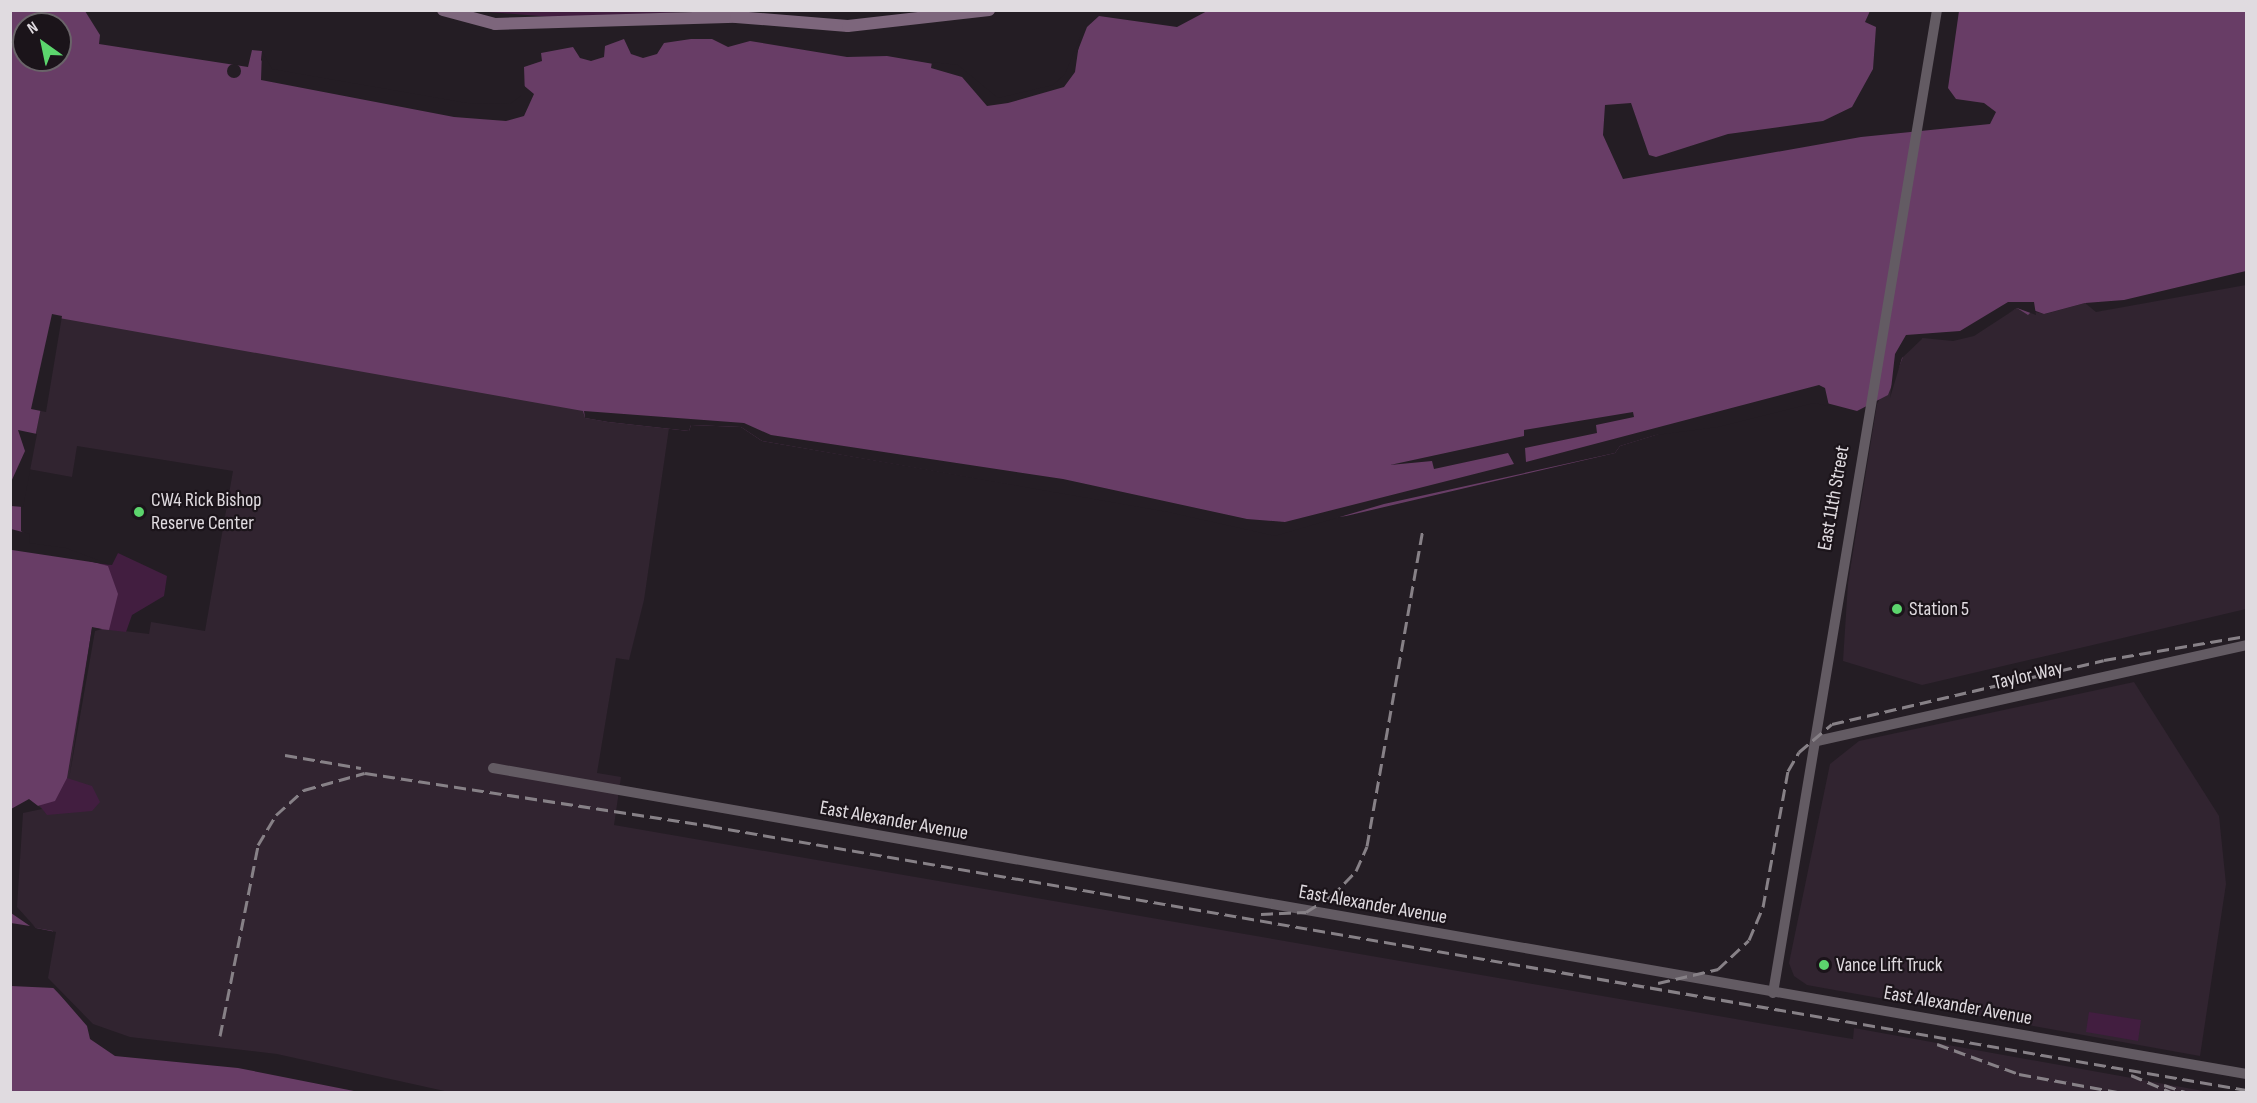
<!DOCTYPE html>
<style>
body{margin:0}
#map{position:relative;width:2257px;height:1103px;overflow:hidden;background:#241d24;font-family:"Sofia Sans Condensed",sans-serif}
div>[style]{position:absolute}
.built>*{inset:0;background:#312430}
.green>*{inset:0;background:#421e40}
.water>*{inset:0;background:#683d66}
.pier>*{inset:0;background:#241d24}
.round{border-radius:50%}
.tertiary>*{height:10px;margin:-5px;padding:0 5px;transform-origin:5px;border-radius:5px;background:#635b63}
.secondary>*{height:12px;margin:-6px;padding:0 6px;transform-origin:6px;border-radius:6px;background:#7d667c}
.rail>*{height:3px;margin-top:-1.5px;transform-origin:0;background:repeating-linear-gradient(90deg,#878187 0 12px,transparent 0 18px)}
.dots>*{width:16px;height:16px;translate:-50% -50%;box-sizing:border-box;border:3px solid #1b141a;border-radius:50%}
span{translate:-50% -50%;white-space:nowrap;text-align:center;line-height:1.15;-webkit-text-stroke:4.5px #1b141a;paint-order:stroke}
.street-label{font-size:20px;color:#e0dbe0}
.poi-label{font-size:20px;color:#e0dbe0}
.left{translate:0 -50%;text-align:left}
.frame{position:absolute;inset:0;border:12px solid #e0dbe0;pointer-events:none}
.north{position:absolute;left:12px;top:12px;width:60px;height:60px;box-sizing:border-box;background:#1b141a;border:2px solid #6a6469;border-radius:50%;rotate:327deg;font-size:16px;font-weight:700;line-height:24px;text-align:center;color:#e0dbe0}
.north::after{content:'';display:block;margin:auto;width:21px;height:27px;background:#5cd56d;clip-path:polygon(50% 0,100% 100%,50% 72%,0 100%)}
</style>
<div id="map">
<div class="built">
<div style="clip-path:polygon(2246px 282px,2246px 609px,1922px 685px,1843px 661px,1848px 583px,1877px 404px,1906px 349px,1926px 336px,1972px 334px,2017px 308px,2045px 314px,2085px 303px,2099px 311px)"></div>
<div style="clip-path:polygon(11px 284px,669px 428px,644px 600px,629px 660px,616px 658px,597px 773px,621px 777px,614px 825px,1834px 1036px,1853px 1039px,1854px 1028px,2209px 1092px,446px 1092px,129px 1040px,92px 1026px,44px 980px,36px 928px,14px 908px,20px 810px,92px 627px,149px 634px,151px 622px,205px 631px,233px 471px,77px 446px,72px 477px,28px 469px,10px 405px)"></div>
<div style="clip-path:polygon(2134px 682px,2219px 816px,2226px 884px,2200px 1056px,1807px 985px,1794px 976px,1789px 963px,1830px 764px,1859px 741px)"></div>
</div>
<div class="green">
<div style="clip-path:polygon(476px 11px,707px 11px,565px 18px)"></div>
<div style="clip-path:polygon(10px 552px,112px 565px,118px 553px,167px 576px,164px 596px,132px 615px,126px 632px,92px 628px,67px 778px,92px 786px,100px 802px,92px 811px,47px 815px,40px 806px)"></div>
<div style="clip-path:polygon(2089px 1012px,2141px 1020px,2138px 1041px,2086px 1032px)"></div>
</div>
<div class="water">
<div style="clip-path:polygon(evenodd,1209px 10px,1870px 11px,1865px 22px,1876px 27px,1873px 69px,1852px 107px,1823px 121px,1728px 134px,1656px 157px,1649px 155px,1631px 103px,1605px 105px,1603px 135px,1623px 179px,1861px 137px,1990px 124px,1996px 112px,1984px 103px,1956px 99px,1948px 88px,1959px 11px,2246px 11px,2246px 282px,2099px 311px,2085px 303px,2044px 314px,2033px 310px,2028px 315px,2017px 308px,1972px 334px,1926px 336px,1906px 349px,1888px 395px,1857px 411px,1815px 400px,1662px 433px,1620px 446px,1615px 453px,1346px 516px,1263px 527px,762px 441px,741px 427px,691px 425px,689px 431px,608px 422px,585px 418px,583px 411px,59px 318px,21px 507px,21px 531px,28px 536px,25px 544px,108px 566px,118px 594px,109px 630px,92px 628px,67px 778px,55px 801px,20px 811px,14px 908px,36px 928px,53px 931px,45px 980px,92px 1026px,129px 1040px,446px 1092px,11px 1092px,10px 11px,85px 11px,100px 35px,99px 44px,248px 67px,252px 50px,262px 51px,261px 60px,271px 72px,455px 104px,511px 107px,525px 96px,524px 67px,542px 61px,541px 53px,573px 47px,580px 58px,591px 61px,604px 57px,605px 46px,624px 39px,631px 54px,643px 58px,657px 54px,664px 43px,691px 39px,712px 39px,728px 47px,750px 41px,847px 57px,887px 56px,957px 68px,997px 101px,1055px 87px,1068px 76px,1087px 27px,1099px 16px,1177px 27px,1209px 10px,24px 24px,60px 24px,60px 60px,24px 60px,24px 24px)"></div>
</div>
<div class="pier">
<div style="clip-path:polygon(1080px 37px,1075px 72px,1064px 87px,1008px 103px,987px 106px,962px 77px,931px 68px,932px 62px,958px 65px,998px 98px,1053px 85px,1065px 74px)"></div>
<div style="clip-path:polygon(262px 51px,272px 69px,467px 103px,510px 104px,522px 95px,522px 84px,534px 94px,524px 116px,506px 121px,454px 117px,261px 80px)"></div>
<div class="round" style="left:227px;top:64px;width:14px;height:14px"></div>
<div style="clip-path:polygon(2246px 271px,2246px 285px,2096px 312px,2085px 303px,2124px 300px)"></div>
<div style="clip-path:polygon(2008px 302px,2034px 302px,2036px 315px,2017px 308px,1974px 336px,1953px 341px,1923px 338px,1902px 358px,1890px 398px,1895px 354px,1906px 335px,1960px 331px)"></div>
<div style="clip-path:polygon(52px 314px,62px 316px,46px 412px,31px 409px)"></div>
<div style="clip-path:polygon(1819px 385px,1825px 388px,1829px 406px,1814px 403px,1718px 427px,1656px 435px,1620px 446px,1615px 453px,1384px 504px,1275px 536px,1168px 512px,762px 441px,741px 427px,691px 425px,689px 431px,608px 422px,585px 418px,584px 411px,744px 423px,771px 435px,1063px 479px,1247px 519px,1285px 522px,1514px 464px,1508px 453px,1434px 469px,1432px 461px,1390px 465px,1524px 436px,1524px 430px,1633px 412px,1634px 417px,1596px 425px,1597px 433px,1525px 448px,1526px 462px)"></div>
<div style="clip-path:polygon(18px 430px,37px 434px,23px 507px,11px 506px,11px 482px,25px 451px)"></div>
<div style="clip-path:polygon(11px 529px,30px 534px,29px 543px,66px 548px,111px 565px,12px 550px)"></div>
<div style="clip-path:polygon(92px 627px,102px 629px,95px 631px,69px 779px)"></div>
<div style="clip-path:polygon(29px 799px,42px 809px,23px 813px,17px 907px,36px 928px,56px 932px,48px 978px,93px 1024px,130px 1037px,277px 1054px,449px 1092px,359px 1092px,238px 1068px,115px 1056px,90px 1039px,87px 1026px,54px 988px,11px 986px,11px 923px,30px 926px,11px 913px,11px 809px)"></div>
</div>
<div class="tertiary">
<div style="left:1817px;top:741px;width:440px;rotate:-12.6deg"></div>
<div style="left:493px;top:768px;width:1780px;rotate:9.9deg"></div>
<div style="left:1773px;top:993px;width:997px;rotate:-80.53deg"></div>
</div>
<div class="secondary">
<div style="left:443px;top:10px;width:54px;rotate:15.1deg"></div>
<div style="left:495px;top:24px;width:241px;rotate:-1.7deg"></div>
<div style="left:736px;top:17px;width:112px;rotate:4.6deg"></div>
<div style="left:848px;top:26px;width:142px;rotate:-6.5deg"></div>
</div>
<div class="rail">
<div style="left:285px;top:755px;width:77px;rotate:9.7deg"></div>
<div style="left:1261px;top:914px;width:45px;rotate:-2.5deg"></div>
<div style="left:1306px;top:912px;width:31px;rotate:-32deg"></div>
<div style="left:1332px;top:896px;width:35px;rotate:-46deg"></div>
<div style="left:1356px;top:871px;width:27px;rotate:-66deg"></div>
<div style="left:1367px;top:846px;width:323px;rotate:-80deg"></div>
<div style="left:1658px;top:983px;width:62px;rotate:-13.1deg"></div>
<div style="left:1718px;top:969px;width:42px;rotate:-43.1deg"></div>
<div style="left:1749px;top:940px;width:36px;rotate:-67deg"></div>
<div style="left:1763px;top:907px;width:138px;rotate:-79.6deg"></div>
<div style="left:1788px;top:771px;width:22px;rotate:-60deg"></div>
<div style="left:1799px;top:752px;width:43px;rotate:-40.3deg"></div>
<div style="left:1832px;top:724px;width:279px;rotate:-13.2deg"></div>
<div style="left:2104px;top:660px;width:144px;rotate:-9.6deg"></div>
<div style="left:220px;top:1036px;width:195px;rotate:-78.7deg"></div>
<div style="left:258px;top:845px;width:35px;rotate:-59deg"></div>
<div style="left:276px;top:815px;width:38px;rotate:-42deg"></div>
<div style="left:304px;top:790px;width:63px;rotate:-15.6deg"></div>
<div style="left:365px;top:773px;width:349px;rotate:8.7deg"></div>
<div style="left:710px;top:826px;width:1559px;rotate:9.75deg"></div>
<div style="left:1937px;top:1044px;width:87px;rotate:20.1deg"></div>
<div style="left:2019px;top:1074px;width:100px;rotate:10.4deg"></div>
<div style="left:2131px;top:1075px;width:43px;rotate:23deg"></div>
<div style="left:2164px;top:1085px;width:23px;rotate:18deg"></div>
</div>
<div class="dots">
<div style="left:139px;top:512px;background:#5cd56d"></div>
<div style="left:1897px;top:609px;background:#5cd56d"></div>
<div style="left:1824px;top:965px;background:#5cd56d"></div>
</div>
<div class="street-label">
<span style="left:1834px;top:498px;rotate:-80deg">East 11th Street</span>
<span style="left:2028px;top:676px;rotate:-13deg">Taylor Way</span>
<span style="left:894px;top:821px;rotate:10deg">East Alexander Avenue</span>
<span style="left:1373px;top:905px;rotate:10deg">East Alexander Avenue</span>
<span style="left:1958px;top:1006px;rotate:10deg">East Alexander Avenue</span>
</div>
<div class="poi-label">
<span class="left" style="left:151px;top:512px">CW4 Rick Bishop<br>Reserve Center</span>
<span class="left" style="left:1909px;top:609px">Station 5</span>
<span class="left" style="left:1836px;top:965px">Vance Lift Truck</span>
</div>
<div class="frame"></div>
<div class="north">N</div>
</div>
